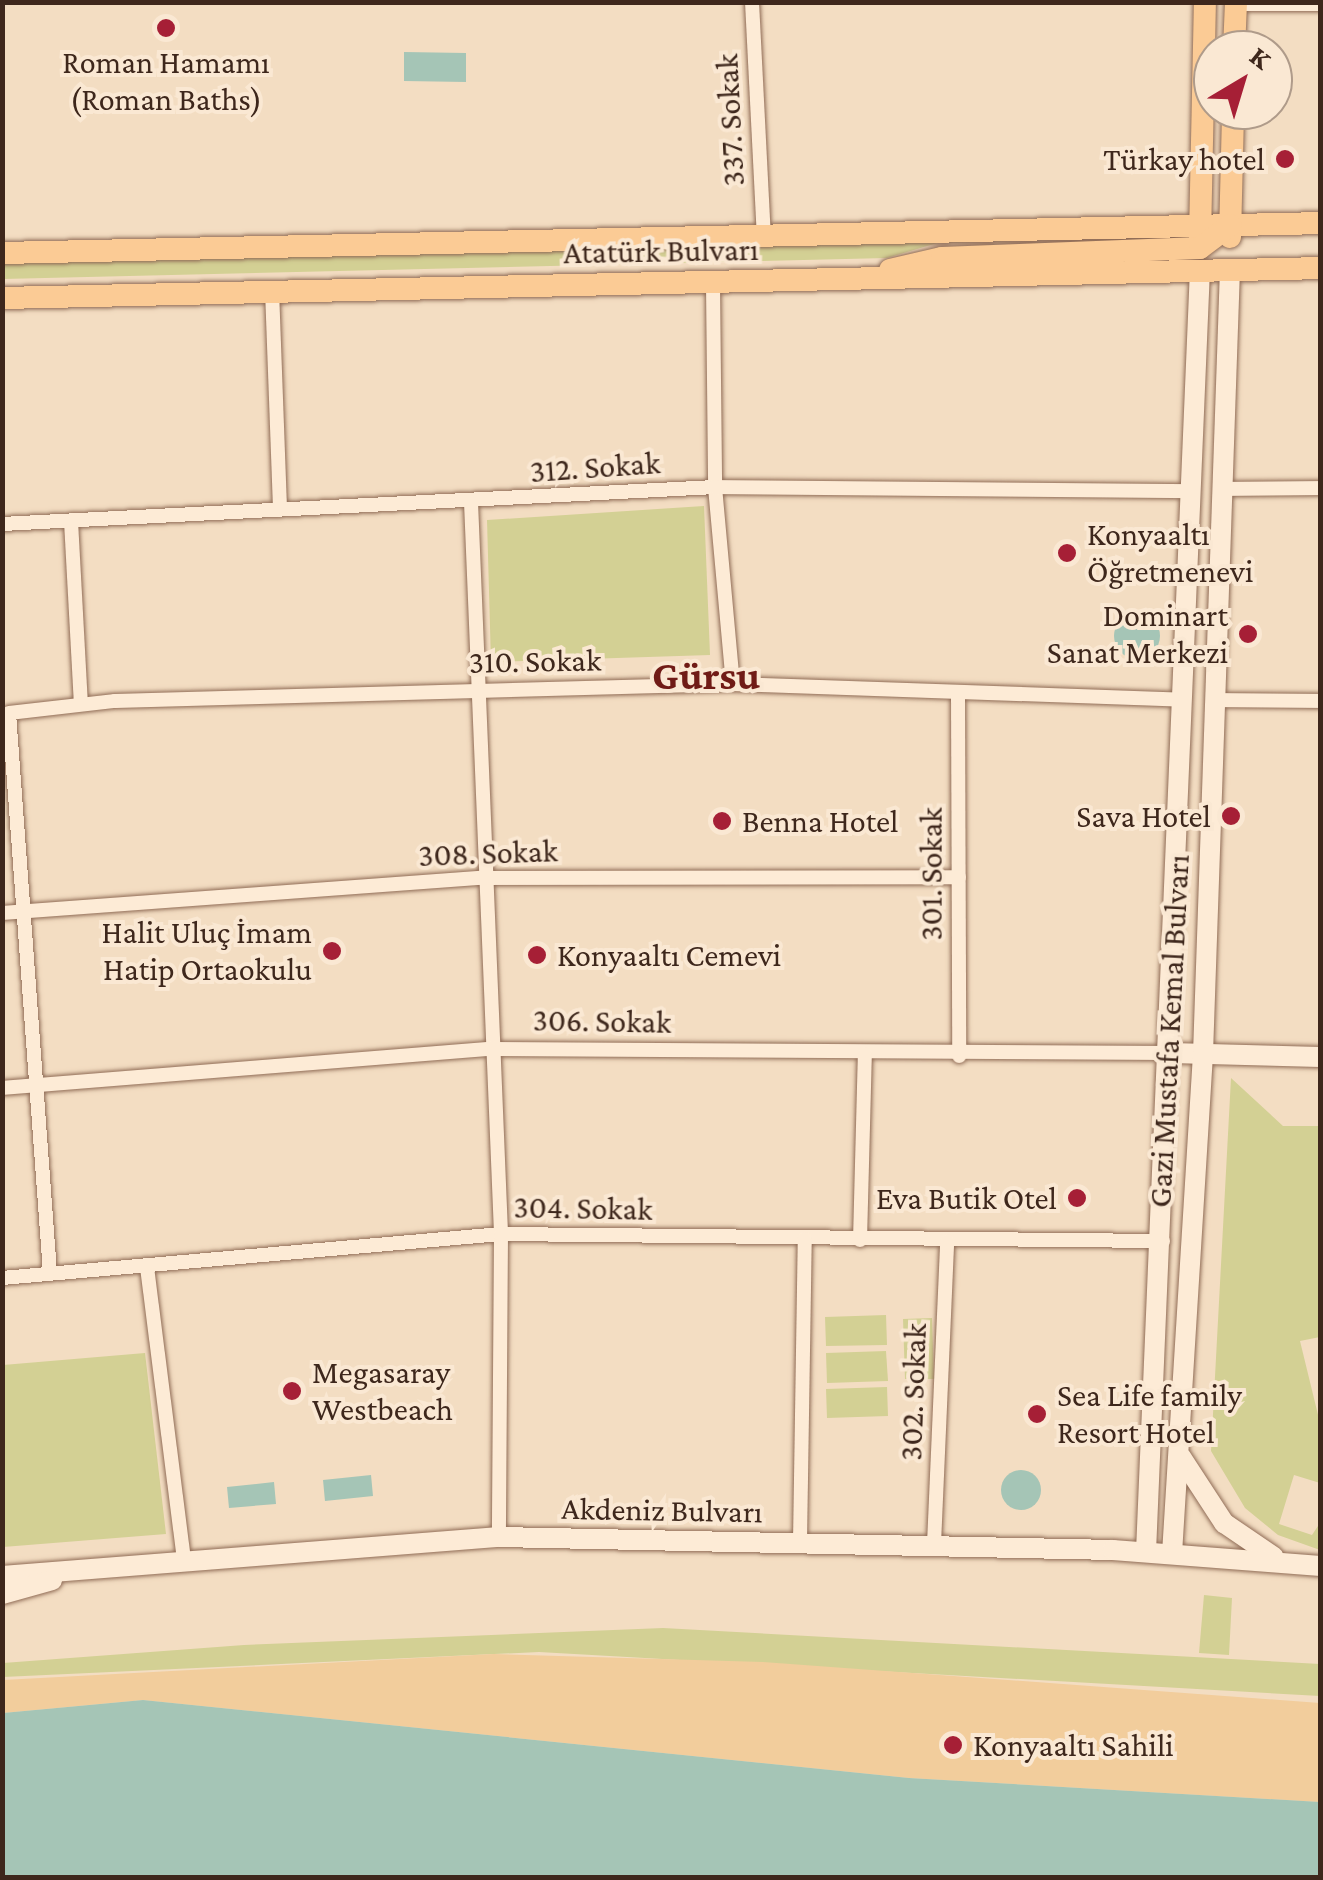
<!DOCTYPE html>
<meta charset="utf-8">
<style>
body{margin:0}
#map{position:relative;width:1323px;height:1880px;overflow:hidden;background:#f3ddc2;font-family:"Crimson Pro",serif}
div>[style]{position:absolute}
.green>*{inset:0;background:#d3d094}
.sand>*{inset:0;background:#f2cd9c}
.water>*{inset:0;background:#a5c5b6}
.round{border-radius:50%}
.roads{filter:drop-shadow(0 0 2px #906c56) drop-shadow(0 0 2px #906c56)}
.minor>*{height:14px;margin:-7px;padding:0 7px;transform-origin:7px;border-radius:7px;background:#fdebd6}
.secondary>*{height:20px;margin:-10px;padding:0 10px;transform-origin:10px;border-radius:10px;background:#fdebd6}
.primary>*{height:22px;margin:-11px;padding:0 11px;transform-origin:11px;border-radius:11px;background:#fbcb95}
.dots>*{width:28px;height:28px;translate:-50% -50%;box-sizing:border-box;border:5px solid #fae8d3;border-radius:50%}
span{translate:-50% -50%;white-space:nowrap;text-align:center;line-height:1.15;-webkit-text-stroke:8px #fae8d3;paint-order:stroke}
.poi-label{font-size:32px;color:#3e271c}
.right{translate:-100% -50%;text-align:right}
.left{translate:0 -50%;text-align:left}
.street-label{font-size:32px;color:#3e271c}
.district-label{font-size:42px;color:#701b16;font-weight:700}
.frame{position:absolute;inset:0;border:5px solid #3e271c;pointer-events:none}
.north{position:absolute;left:1193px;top:30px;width:100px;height:100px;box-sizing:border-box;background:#fae8d3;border:2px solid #af9b8a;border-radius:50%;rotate:38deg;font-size:28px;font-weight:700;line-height:40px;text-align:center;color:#3e271c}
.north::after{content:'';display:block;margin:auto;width:35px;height:45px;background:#a61f36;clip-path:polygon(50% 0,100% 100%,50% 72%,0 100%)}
</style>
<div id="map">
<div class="green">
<div style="clip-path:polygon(1156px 237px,937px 243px,887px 258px,3px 279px,2px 263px)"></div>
<div style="clip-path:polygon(704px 506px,710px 655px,491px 662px,487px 520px)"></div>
<div style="clip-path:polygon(1231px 1078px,1283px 1126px,1320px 1126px,1320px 1337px,1300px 1341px,1320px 1423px,1320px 1483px,1294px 1475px,1279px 1524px,1312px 1535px,1320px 1523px,1320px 1550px,1278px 1535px,1245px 1508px,1211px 1451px)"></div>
<div style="clip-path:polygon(886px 1315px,887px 1345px,826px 1346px,825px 1317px)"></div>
<div style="clip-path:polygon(932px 1318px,934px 1379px,905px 1379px,903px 1319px)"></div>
<div style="clip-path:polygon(886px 1351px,888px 1381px,827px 1383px,826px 1353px)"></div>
<div style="clip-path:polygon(145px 1353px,166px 1534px,3px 1547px,3px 1365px)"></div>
<div style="clip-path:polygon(887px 1387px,888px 1416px,827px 1418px,826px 1389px)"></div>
<div style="clip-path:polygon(1204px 1595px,1232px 1598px,1229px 1655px,1199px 1653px)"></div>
<div style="clip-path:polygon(663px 1628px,1320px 1664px,1320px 1696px,539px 1652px,3px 1677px,3px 1663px,244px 1645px)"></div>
</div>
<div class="sand">
<div style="clip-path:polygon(494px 1654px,763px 1662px,1320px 1703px,1320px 1802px,909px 1778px,143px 1700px,3px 1713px,3px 1680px)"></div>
</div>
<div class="water">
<div style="clip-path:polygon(404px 52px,466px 53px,466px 82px,404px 81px)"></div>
<div class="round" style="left:1114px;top:613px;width:46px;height:46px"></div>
<div class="round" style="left:1001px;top:1470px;width:40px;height:40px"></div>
<div style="clip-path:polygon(371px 1475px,373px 1496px,325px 1501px,323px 1480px)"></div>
<div style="clip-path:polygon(274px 1482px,276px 1504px,229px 1508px,227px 1487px)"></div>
<div style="clip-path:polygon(143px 1700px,909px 1778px,1320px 1802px,1320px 1877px,3px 1877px,3px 1713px)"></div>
</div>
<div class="roads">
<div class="minor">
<div style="left:752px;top:2px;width:233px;rotate:87.1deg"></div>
<div style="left:1236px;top:4px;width:84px"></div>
<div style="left:713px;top:284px;width:203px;rotate:89.4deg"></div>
<div style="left:715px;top:487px;width:198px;rotate:84.8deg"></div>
<div style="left:272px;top:290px;width:214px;rotate:87.9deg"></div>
<div style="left:1223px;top:489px;width:97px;rotate:-0.6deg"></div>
<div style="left:471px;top:502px;width:733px;rotate:87.65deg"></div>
<div style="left:501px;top:1234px;width:303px;rotate:90.4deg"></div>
<div style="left:71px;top:521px;width:183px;rotate:86.9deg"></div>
<div style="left:2px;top:524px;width:714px;rotate:-2.97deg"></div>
<div style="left:715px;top:487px;width:477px;rotate:0.5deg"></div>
<div style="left:958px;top:693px;width:363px;rotate:89.8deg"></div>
<div style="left:1215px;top:700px;width:105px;rotate:0.5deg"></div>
<div style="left:2px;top:913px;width:480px;rotate:-4.2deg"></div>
<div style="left:481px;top:878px;width:478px;rotate:-0.1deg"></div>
<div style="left:2px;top:1088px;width:492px;rotate:-4.6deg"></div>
<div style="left:492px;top:1049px;width:679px;rotate:0.34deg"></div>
<div style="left:860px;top:1240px;width:186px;rotate:-88.5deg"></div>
<div style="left:147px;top:1267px;width:295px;rotate:82.8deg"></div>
<div style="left:50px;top:1273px;width:561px;rotate:-94.19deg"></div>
<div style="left:9px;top:713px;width:107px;rotate:-6.5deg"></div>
<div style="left:115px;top:701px;width:618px;rotate:-1.58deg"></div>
<div style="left:733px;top:684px;width:451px;rotate:2deg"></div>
<div style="left:2px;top:1278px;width:501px;rotate:-5.04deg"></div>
<div style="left:501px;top:1234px;width:662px;rotate:0.61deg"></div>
<div style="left:800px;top:1542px;width:303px;rotate:-89.1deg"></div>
<div style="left:934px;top:1544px;width:303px;rotate:-87.5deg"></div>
</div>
<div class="secondary">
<div style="left:1171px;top:1053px;width:149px;rotate:1.5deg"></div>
<div style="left:1181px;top:1457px;width:79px;rotate:56.9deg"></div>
<div style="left:1224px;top:1523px;width:60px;rotate:34.2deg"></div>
<div style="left:1146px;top:1552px;width:1283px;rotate:-87.59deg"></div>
<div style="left:1172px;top:1554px;width:501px;rotate:-86.45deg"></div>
<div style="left:1203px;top:1054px;width:784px;rotate:-88.03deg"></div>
<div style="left:2px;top:1576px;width:499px;rotate:-4.5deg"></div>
<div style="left:499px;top:1537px;width:614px;rotate:1.21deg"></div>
<div style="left:1113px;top:1550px;width:208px;rotate:4.4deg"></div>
<div style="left:2px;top:1594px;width:52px;rotate:-15.6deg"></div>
</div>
<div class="primary">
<div style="left:1234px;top:50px;width:48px;rotate:-87.6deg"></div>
<div style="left:1200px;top:237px;width:235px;rotate:-88.8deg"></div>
<div style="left:1230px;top:237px;width:127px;rotate:-88.6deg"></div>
<div style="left:2px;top:253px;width:1318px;rotate:-1.3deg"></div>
<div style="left:890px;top:270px;width:53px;rotate:-13deg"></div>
<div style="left:942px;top:258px;width:258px;rotate:-2.2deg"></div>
<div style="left:1200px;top:248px;width:38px;rotate:-37deg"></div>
<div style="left:2px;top:298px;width:1318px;rotate:-1.3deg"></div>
</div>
</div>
<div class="dots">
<div style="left:166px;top:28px;background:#a61f36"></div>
<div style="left:1285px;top:159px;background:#a61f36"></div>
<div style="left:1067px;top:553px;background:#a61f36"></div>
<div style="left:1248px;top:634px;background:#a61f36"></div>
<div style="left:1231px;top:816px;background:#a61f36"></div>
<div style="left:722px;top:821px;background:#a61f36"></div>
<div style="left:332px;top:951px;background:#a61f36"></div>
<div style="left:537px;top:955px;background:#a61f36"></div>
<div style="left:1077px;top:1198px;background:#a61f36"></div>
<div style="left:292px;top:1391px;background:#a61f36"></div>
<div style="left:1037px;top:1414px;background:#a61f36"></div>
<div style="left:953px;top:1745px;background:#a61f36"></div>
</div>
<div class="poi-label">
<span style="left:166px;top:81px">Roman Hamamı<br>(Roman Baths)</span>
<span class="right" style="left:1265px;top:159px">Türkay hotel</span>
<span class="left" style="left:1087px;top:553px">Konyaaltı<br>Öğretmenevi</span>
<span class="right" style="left:1228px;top:634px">Dominart<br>Sanat Merkezi</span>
<span class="right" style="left:1211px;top:816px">Sava Hotel</span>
<span class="left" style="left:742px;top:821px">Benna Hotel</span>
<span class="right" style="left:312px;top:951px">Halit Uluç İmam<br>Hatip Ortaokulu</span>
<span class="left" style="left:557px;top:955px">Konyaaltı Cemevi</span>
<span class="right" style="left:1057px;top:1198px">Eva Butik Otel</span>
<span class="left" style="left:312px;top:1391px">Megasaray<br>Westbeach</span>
<span class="left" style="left:1057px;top:1414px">Sea Life family<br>Resort Hotel</span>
<span class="left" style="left:973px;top:1745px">Konyaaltı Sahili</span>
</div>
<div class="street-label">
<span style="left:730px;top:120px;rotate:-93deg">337. Sokak</span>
<span style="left:661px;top:251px;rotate:-1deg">Atatürk Bulvarı</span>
<span style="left:595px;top:467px;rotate:-4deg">312. Sokak</span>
<span style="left:535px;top:661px;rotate:-1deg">310. Sokak</span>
<span style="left:488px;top:853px;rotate:-2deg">308. Sokak</span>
<span style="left:931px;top:874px;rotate:-90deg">301. Sokak</span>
<span style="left:602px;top:1021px;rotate:1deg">306. Sokak</span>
<span style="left:1169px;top:1031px;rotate:-87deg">Gazi Mustafa Kemal Bulvarı</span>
<span style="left:583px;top:1208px;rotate:1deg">304. Sokak</span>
<span style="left:913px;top:1392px;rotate:-88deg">302. Sokak</span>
<span style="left:662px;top:1510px;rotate:1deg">Akdeniz Bulvarı</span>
</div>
<div class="district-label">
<span style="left:706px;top:675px">Gürsu</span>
</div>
<div class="frame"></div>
<div class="north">K</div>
</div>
